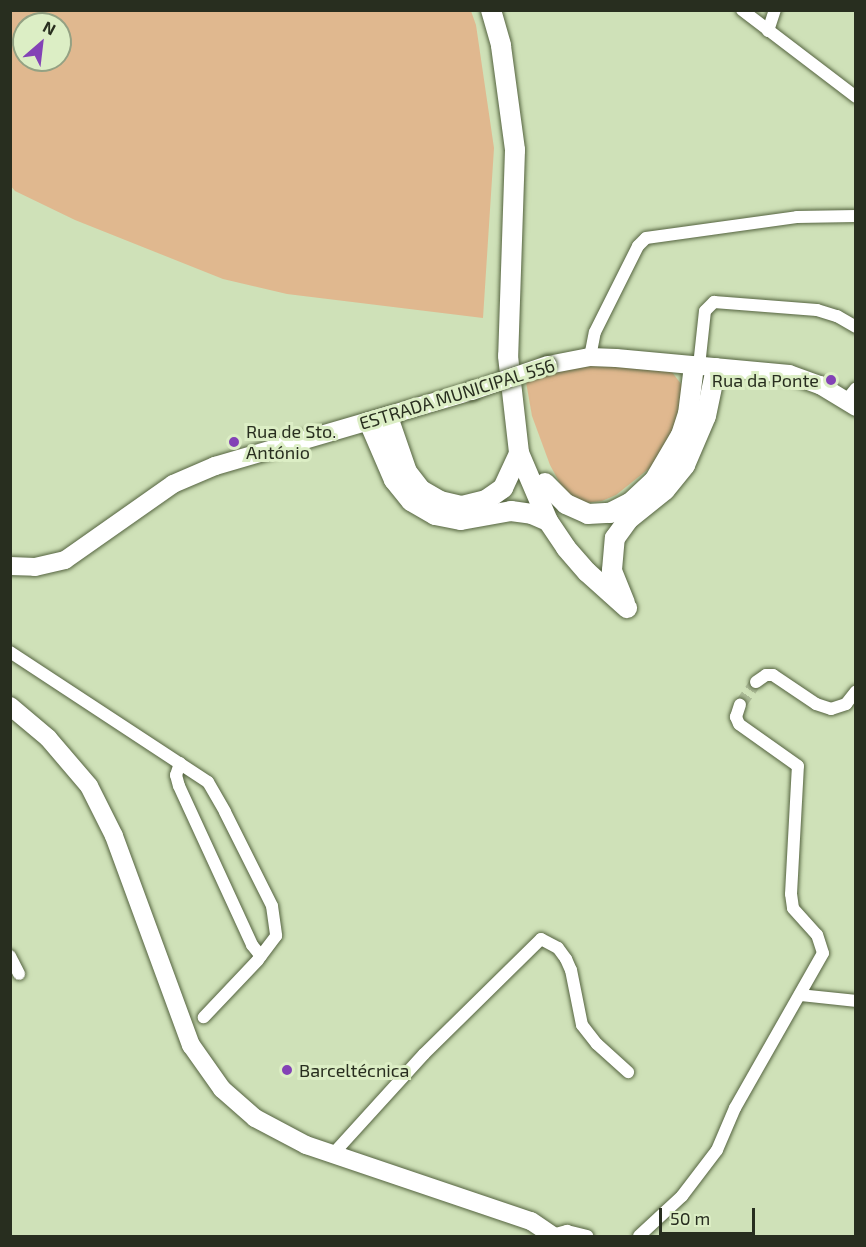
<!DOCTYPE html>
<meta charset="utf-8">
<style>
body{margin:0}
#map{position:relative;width:866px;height:1247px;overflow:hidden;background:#cfe1b8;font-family:"Exo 2",sans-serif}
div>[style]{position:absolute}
.green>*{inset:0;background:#e0b88f}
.street-tunnel>*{height:12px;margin-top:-6px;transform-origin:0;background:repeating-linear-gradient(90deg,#aebd99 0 12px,transparent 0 18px)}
.roads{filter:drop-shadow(0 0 2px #54633f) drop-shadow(0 0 2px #54633f)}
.street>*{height:12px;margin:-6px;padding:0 6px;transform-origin:6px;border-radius:6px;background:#fff}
.secondary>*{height:18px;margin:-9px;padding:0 9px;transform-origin:9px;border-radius:9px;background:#fff}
.primary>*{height:20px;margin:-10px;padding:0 10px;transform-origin:10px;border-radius:10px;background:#fff}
.bridges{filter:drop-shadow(0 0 2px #54633f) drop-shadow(0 0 2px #54633f)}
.secondary-bridge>*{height:18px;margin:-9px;padding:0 9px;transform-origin:9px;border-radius:9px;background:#fff}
.dots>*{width:16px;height:16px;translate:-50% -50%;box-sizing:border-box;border:3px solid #dceec5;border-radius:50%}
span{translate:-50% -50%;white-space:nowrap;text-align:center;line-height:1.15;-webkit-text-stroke:6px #dceec5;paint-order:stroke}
.poi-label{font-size:18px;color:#282e1f}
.right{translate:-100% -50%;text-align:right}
.left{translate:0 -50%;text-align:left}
.street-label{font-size:18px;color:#282e1f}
.frame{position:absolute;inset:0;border:12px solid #282e1f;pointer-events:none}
.north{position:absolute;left:12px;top:12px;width:60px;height:60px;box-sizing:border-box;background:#dceec5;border:2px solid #94a183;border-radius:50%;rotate:28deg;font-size:16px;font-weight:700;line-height:24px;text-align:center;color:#282e1f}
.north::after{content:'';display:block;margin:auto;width:21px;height:27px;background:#8342b6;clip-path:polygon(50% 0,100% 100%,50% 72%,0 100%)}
.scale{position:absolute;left:659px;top:1208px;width:96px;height:27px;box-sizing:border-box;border:3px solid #282e1f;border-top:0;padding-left:8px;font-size:18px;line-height:21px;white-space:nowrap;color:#282e1f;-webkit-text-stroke:4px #dceec5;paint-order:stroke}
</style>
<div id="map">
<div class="green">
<div style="clip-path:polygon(evenodd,10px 11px,471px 11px,476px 25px,494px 148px,483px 318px,287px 294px,223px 279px,75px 220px,15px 191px,10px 185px,10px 11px,24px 24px,60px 24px,60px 60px,24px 60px,24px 24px)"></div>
<div style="clip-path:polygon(598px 364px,672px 372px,681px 384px,683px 399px,676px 427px,651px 467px,616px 495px,602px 501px,586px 503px,573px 497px,562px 487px,550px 465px,532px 416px,526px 382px,561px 369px)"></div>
</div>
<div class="street-tunnel">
<div style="left:740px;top:705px;width:28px;rotate:-55deg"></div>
</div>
<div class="roads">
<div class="street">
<div style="left:742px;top:10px;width:143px;rotate:37.3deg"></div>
<div style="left:768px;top:31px;width:22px;rotate:-72deg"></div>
<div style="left:590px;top:357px;width:25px;rotate:-79deg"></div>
<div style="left:595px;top:332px;width:96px;rotate:-63.4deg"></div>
<div style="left:638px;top:246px;width:11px;rotate:-45deg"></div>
<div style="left:646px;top:238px;width:152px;rotate:-7.9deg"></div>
<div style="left:797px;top:217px;width:59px;rotate:-1deg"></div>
<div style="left:699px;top:366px;width:55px;rotate:-83.8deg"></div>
<div style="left:705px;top:311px;width:13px;rotate:-45deg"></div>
<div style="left:714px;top:302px;width:103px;rotate:4.4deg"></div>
<div style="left:817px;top:310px;width:21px;rotate:17deg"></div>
<div style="left:837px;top:316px;width:22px;rotate:30deg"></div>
<div style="left:846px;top:401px;width:16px;rotate:-52deg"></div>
<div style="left:10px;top:652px;width:237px;rotate:33.3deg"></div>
<div style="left:208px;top:782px;width:34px;rotate:60deg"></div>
<div style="left:225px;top:812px;width:105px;rotate:63.4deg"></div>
<div style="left:272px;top:906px;width:30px;rotate:82deg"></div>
<div style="left:276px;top:936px;width:30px;rotate:127deg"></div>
<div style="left:258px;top:960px;width:79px;rotate:133.5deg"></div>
<div style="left:756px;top:682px;width:12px;rotate:-35deg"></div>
<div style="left:766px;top:675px;width:7px"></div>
<div style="left:773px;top:675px;width:52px;rotate:34deg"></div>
<div style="left:816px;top:704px;width:16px;rotate:18deg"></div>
<div style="left:831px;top:709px;width:16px;rotate:-18deg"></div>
<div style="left:846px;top:704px;width:16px;rotate:-52deg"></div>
<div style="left:180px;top:763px;width:13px;rotate:108deg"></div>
<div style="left:176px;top:775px;width:11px;rotate:75deg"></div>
<div style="left:179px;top:786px;width:175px;rotate:65.3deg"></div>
<div style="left:252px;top:945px;width:14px;rotate:51deg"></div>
<div style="left:10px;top:956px;width:20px;rotate:63deg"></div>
<div style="left:800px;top:995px;width:56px;rotate:6.1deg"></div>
<div style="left:333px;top:1154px;width:135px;rotate:-47.7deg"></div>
<div style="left:424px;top:1054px;width:164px;rotate:-44.5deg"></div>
<div style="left:541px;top:939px;width:19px;rotate:28deg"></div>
<div style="left:558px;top:948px;width:14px;rotate:54deg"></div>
<div style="left:566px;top:959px;width:12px;rotate:66deg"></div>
<div style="left:571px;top:970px;width:56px;rotate:78.7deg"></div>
<div style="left:582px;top:1025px;width:24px;rotate:52deg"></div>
<div style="left:597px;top:1044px;width:42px;rotate:42.1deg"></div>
<div style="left:552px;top:1235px;width:16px;rotate:-15deg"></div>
<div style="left:567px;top:1231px;width:21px;rotate:14deg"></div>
<div style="left:639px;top:1236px;width:59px;rotate:-42.9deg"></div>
<div style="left:682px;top:1196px;width:58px;rotate:-52.7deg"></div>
<div style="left:717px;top:1150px;width:46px;rotate:-66.8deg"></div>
<div style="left:735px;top:1108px;width:178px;rotate:-60.4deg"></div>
<div style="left:823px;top:953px;width:19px;rotate:-108deg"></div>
<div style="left:817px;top:935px;width:36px;rotate:-132deg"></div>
<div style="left:793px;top:908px;width:14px;rotate:-98deg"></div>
<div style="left:791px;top:894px;width:128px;rotate:-86.9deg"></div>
<div style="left:798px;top:766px;width:72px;rotate:-144.6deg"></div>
<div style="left:739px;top:724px;width:8px;rotate:-113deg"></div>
<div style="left:736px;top:717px;width:13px;rotate:-72deg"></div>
</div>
<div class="secondary">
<div style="left:548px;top:365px;width:43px;rotate:-10.8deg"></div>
<div style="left:590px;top:357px;width:26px;rotate:2deg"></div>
<div style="left:616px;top:358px;width:174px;rotate:5.3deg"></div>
<div style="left:789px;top:374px;width:33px;rotate:20deg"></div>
<div style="left:820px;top:385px;width:42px;rotate:31.4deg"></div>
<div style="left:10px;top:566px;width:25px;rotate:2deg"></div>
<div style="left:35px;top:567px;width:31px;rotate:-13deg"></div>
<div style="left:65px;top:560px;width:132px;rotate:-35.1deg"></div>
<div style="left:173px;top:484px;width:46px;rotate:-23.2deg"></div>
<div style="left:215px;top:466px;width:268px;rotate:-16.3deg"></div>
<div style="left:10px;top:706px;width:50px;rotate:40.1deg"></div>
<div style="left:48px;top:738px;width:63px;rotate:49.5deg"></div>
<div style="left:89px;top:786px;width:56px;rotate:63.4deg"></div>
<div style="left:114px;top:836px;width:223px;rotate:69.8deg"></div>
<div style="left:191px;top:1045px;width:54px;rotate:54.8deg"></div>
<div style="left:222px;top:1089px;width:44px;rotate:41.3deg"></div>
<div style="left:255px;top:1118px;width:58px;rotate:27.9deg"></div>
<div style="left:306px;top:1145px;width:237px;rotate:18.7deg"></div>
<div style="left:531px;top:1221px;width:27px;rotate:34deg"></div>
</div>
<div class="primary">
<div style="left:491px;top:10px;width:37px;rotate:74deg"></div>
<div style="left:501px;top:46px;width:105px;rotate:82.3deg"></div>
<div style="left:515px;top:150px;width:206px;rotate:91.9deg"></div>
<div style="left:508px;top:356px;width:98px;rotate:83.5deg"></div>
<div style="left:519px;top:453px;width:74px;rotate:66.9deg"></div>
<div style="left:548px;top:521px;width:32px;rotate:56deg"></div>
<div style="left:566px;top:548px;width:32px;rotate:49deg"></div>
<div style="left:587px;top:572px;width:54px;rotate:42deg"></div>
<div style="left:388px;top:417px;width:58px;rotate:70.9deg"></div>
<div style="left:407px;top:472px;width:23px;rotate:52deg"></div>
<div style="left:421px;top:490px;width:22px;rotate:30deg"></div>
<div style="left:440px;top:501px;width:23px;rotate:13deg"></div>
<div style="left:462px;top:506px;width:25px;rotate:-14deg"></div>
<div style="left:486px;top:500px;width:21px;rotate:-35deg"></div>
<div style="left:503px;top:488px;width:38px;rotate:-65deg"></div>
<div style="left:369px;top:422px;width:63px;rotate:66.7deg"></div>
<div style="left:394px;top:480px;width:27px;rotate:51deg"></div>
<div style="left:411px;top:501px;width:28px;rotate:30deg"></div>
<div style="left:435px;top:515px;width:26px;rotate:11deg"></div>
<div style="left:461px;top:520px;width:51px;rotate:-10.2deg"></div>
<div style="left:511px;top:511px;width:21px;rotate:8deg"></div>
<div style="left:532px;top:514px;width:17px;rotate:24deg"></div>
<div style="left:545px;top:483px;width:30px;rotate:45deg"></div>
<div style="left:566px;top:504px;width:24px;rotate:24deg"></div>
<div style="left:588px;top:514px;width:22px;rotate:-3deg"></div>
<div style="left:610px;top:513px;width:22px;rotate:-27deg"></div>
<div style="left:630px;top:503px;width:33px;rotate:-43deg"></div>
<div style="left:654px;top:481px;width:53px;rotate:-59.6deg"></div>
<div style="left:681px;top:435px;width:22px;rotate:-72deg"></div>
<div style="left:688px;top:414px;width:48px;rotate:-82.9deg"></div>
<div style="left:625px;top:603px;width:35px;rotate:-112deg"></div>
<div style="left:612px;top:570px;width:32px;rotate:-85deg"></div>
<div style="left:615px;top:538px;width:24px;rotate:-54deg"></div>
<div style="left:629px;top:519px;width:46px;rotate:-38.9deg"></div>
<div style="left:665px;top:490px;width:32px;rotate:-51deg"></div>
<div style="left:685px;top:465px;width:53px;rotate:-66.8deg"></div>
<div style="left:706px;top:416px;width:49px;rotate:-78.2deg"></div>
</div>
</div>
<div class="bridges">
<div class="secondary-bridge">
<div style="left:472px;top:391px;width:80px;rotate:-18.9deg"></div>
</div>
</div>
<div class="dots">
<div style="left:831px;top:380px;background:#8342b6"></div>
<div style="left:234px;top:442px;background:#8342b6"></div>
<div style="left:287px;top:1070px;background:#8342b6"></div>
</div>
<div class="poi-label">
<span class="right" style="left:819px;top:380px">Rua da Ponte</span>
<span class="left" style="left:246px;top:442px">Rua de Sto.<br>António</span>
<span class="left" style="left:299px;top:1070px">Barceltécnica</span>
</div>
<div class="street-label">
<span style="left:457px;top:394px;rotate:-17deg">ESTRADA MUNICIPAL 556</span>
</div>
<div class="frame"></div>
<div class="north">N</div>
<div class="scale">50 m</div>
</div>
